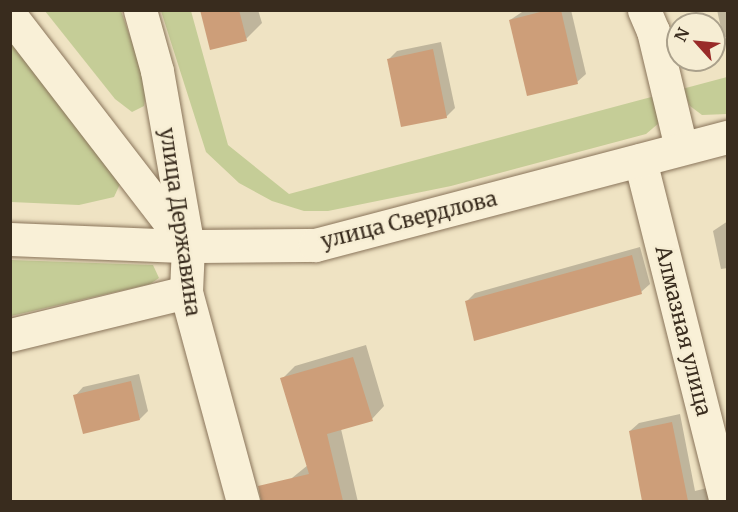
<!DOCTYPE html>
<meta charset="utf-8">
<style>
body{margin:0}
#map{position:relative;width:738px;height:512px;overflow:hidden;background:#efe3c3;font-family:Merriweather,serif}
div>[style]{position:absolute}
.green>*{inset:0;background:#c5cd97}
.shadow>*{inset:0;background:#0003}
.building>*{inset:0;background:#cd9e79}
.roads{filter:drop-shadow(0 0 2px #89745a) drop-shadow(0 0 2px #89745a)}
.minor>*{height:33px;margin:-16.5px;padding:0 16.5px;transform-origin:16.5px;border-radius:16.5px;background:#f9f0d7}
span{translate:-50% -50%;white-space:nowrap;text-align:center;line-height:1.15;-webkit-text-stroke:4.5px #f6edd3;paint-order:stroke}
.street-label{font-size:21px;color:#392c1e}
.frame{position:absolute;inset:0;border:12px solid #392c1e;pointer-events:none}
.north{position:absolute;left:666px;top:12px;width:60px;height:60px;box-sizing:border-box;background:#f6edd3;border:2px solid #aaa08b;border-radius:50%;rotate:297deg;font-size:16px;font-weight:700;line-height:24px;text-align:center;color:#392c1e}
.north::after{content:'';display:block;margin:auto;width:21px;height:27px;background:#992b29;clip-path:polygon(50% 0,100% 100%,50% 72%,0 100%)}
</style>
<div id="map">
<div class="green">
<div style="clip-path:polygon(45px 11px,121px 11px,147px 85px,144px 106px,132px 112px,115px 99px)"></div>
<div style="clip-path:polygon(161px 11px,191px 11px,228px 145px,289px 194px,655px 96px,659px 123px,646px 134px,451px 186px,328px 211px,304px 211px,272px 201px,239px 183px,206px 152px)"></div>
<div style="clip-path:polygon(10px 37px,120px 184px,114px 197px,79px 205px,11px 202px)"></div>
<div style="clip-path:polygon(727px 77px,727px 114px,702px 115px,690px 106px,682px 89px)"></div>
<div style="clip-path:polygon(11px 260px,153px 265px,159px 278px,150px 284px,11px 316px)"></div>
</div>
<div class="shadow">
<div style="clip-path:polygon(201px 10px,258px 10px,262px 23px,246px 39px)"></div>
<div style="clip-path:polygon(571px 10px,586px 74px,577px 82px,510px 20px,525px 10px)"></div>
<div style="clip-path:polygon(717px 10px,728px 10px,728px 37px,723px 37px)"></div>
<div style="clip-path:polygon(441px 42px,455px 108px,446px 117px,389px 59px,397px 51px)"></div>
<div style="clip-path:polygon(728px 221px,728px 268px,721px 269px,713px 231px)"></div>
<div style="clip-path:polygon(640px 247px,650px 284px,641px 292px,466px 302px,475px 293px)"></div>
<div style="clip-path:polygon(366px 345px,384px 406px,372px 419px,341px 429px,358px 502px,298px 502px,292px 478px,308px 465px,282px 379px,295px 366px)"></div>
<div style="clip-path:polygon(139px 374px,148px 411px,140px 419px,75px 396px,83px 387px)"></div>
<div style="clip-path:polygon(680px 414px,695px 491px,707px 488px,710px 502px,662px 502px,652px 461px,630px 431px,639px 423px)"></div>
</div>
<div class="building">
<div style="clip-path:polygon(200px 10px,239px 10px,247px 41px,210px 50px)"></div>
<div style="clip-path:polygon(548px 10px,561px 10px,578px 84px,527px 96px,509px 20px)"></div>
<div style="clip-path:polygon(433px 49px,447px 118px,401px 127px,387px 59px)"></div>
<div style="clip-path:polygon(632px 255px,642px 294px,474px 341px,465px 301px)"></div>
<div style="clip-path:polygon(353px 357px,373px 421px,327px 434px,343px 501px,261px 501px,258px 486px,309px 474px,280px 378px)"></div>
<div style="clip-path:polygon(131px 381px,140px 420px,83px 434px,73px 395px)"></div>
<div style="clip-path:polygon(672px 422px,688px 501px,642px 501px,629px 431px)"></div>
</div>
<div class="roads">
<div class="minor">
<div style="left:140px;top:10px;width:63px;rotate:74.4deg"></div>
<div style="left:157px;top:71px;width:178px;rotate:80deg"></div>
<div style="left:188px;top:246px;width:46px;rotate:92.5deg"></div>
<div style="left:186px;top:292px;width:218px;rotate:74.8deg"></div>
<div style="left:644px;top:10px;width:23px;rotate:67deg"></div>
<div style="left:653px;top:31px;width:120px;rotate:76.5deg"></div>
<div style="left:10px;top:15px;width:287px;rotate:52.4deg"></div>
<div style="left:640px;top:160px;width:353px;rotate:75.9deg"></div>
<div style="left:10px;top:239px;width:178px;rotate:2.3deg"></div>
<div style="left:188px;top:246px;width:127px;rotate:-0.5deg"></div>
<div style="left:315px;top:245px;width:427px;rotate:-14.7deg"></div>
<div style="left:10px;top:335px;width:181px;rotate:-13.7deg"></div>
</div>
</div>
<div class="street-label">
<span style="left:409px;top:220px;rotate:-14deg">улица Свердлова</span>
<span style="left:180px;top:222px;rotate:82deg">улица Державина</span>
<span style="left:683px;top:331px;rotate:76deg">Алмазная улица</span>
</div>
<div class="frame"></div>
<div class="north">N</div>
</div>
